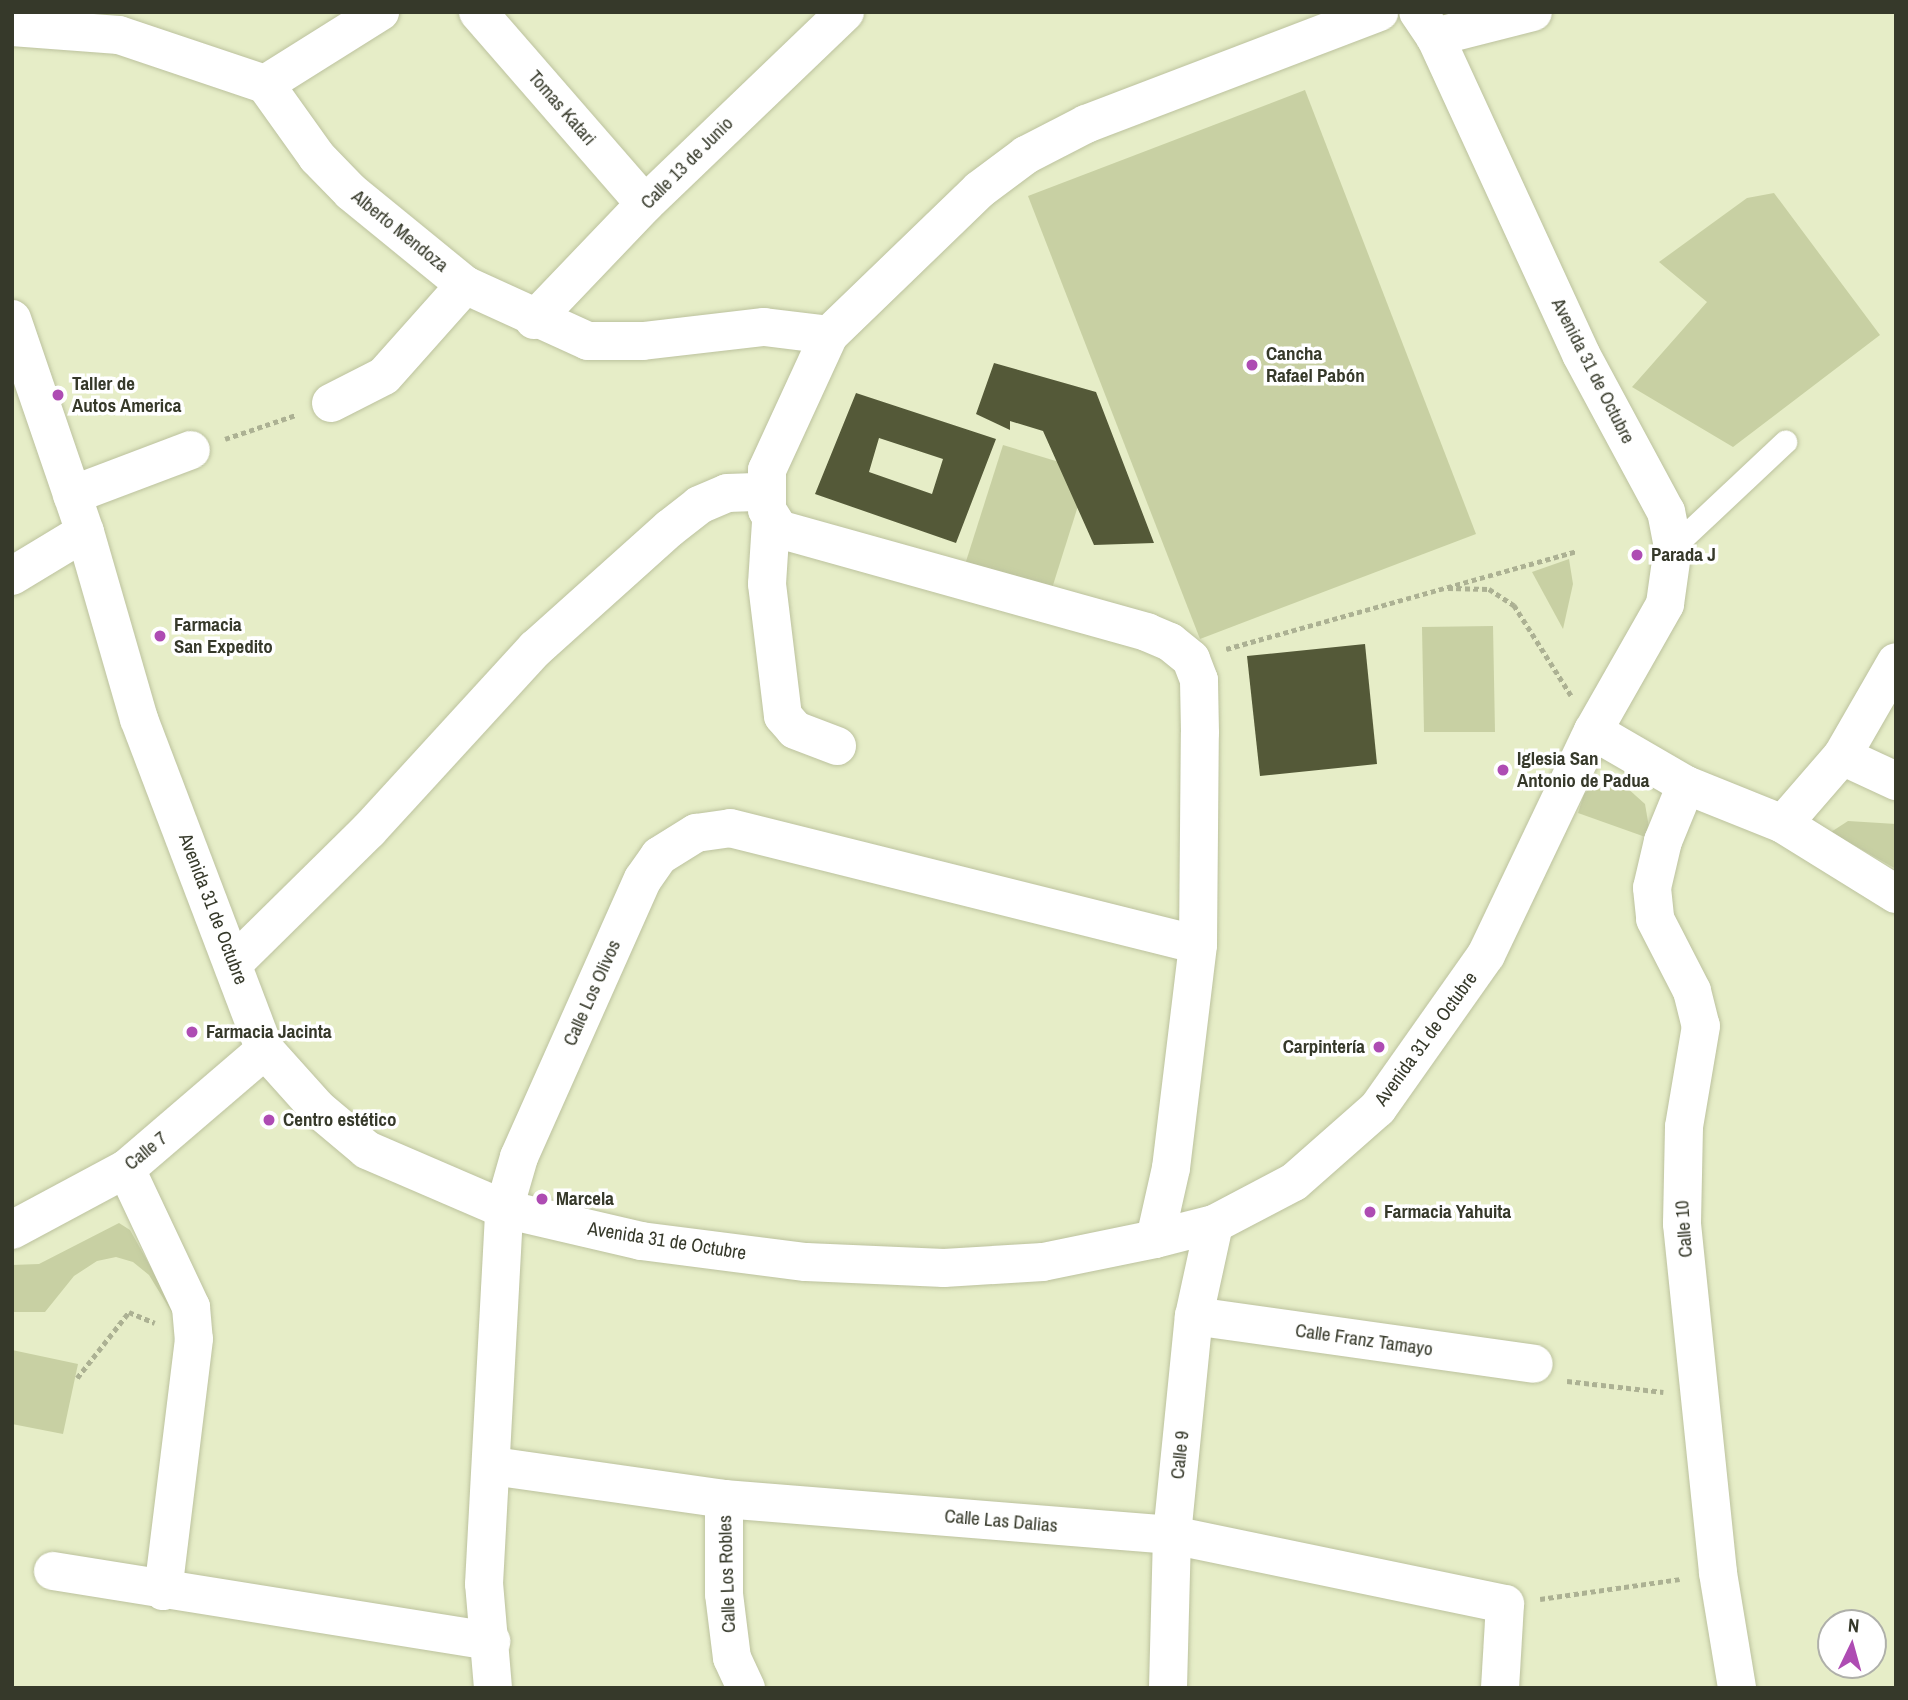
<!DOCTYPE html>
<meta charset="utf-8">
<style>
body{margin:0}
#map{position:relative;width:1908px;height:1700px;overflow:hidden;background:#e6edc7;font-family:"Archivo Narrow",sans-serif}
div>[style]{position:absolute}
.green>*{inset:0;background:#c8d0a3}
.building>*{inset:0;background:#545938}
.path>*{height:4.5px;margin-top:-2.25px;transform-origin:0;background:repeating-linear-gradient(90deg,#acb193 0 5px,transparent 0 8.5px)}
.roads{filter:drop-shadow(0 0 2px #bcc29e) drop-shadow(0 0 2px #bcc29e)}
.lane>*{height:23px;margin:-11.5px;padding:0 11.5px;transform-origin:11.5px;border-radius:11.5px;background:#fff}
.street>*{height:38px;margin:-19px;padding:0 19px;transform-origin:19px;border-radius:19px;background:#fff}
.secondary>*{height:38px;margin:-19px;padding:0 19px;transform-origin:19px;border-radius:19px;background:#fff}
.dots>*{width:19px;height:19px;translate:-50% -50%;box-sizing:border-box;border:4px solid #fff;border-radius:50%}
span{translate:-50% -50%;white-space:nowrap;text-align:center;line-height:1.15;-webkit-text-stroke:7px #fff;paint-order:stroke}
.street-label{font-size:19px;color:#36392a}
.poi-label{font-size:19px;color:#36392a;font-weight:700}
.left{translate:0 -50%;text-align:left}
.right{translate:-100% -50%;text-align:right}
.frame{position:absolute;inset:0;border:14px solid #36392a;pointer-events:none}
.north{position:absolute;left:1817px;top:1609px;width:70px;height:70px;box-sizing:border-box;background:#fff;border:2px solid #afb0aa;border-radius:50%;rotate:5deg;font-size:19px;font-weight:700;line-height:28px;text-align:center;color:#36392a}
.north::after{content:'';display:block;margin:auto;width:24px;height:32px;background:#ae4cb3;clip-path:polygon(50% 0,100% 100%,50% 72%,0 100%)}
</style>
<div id="map">
<div class="green">
<div style="clip-path:polygon(1305px 90px,1476px 534px,1200px 639px,1028px 196px)"></div>
<div style="clip-path:polygon(1774px 193px,1880px 335px,1733px 447px,1632px 387px,1707px 302px,1659px 262px,1747px 198px)"></div>
<div style="clip-path:polygon(1003px 445px,1089px 471px,1048px 601px,962px 574px)"></div>
<div style="clip-path:polygon(1569px 559px,1573px 584px,1563px 629px,1532px 572px)"></div>
<div style="clip-path:polygon(1493px 626px,1495px 732px,1424px 732px,1422px 627px)"></div>
<div style="clip-path:polygon(1602px 777px,1616px 778px,1645px 804px,1651px 839px,1578px 813px,1584px 794px)"></div>
<div style="clip-path:polygon(1848px 821px,1896px 824px,1896px 869px,1831px 832px)"></div>
<div style="clip-path:polygon(119px 1223px,130px 1230px,177px 1314px,171px 1311px,149px 1275px,133px 1262px,116px 1257px,97px 1261px,74px 1276px,45px 1312px,12px 1312px,12px 1265px,39px 1264px)"></div>
<div style="clip-path:polygon(12px 1350px,78px 1364px,63px 1434px,12px 1424px)"></div>
</div>
<div class="building">
<div style="clip-path:polygon(994px 363px,1096px 392px,1154px 543px,1094px 545px,1043px 431px,1010px 421px,1010px 430px,976px 414px)"></div>
<div style="clip-path:polygon(evenodd,856px 393px,996px 439px,956px 543px,815px 494px,856px 393px,879px 438px,943px 459px,932px 494px,869px 472px,879px 438px)"></div>
<div style="clip-path:polygon(1365px 644px,1377px 764px,1260px 776px,1247px 656px)"></div>
</div>
<div class="path">
<div style="left:225px;top:439px;width:75px;rotate:-18.7deg"></div>
<div style="left:1448px;top:588px;width:41px;rotate:1.4deg"></div>
<div style="left:1489px;top:589px;width:30px;rotate:33deg"></div>
<div style="left:1514px;top:605px;width:107px;rotate:57.7deg"></div>
<div style="left:1226px;top:649px;width:364px;rotate:-15.6deg"></div>
<div style="left:77px;top:1378px;width:84px;rotate:-51.8deg"></div>
<div style="left:129px;top:1312px;width:28px;rotate:23deg"></div>
<div style="left:1567px;top:1381px;width:97px;rotate:6.5deg"></div>
<div style="left:1540px;top:1599px;width:141px;rotate:-8.1deg"></div>
</div>
<div class="roads">
<div class="lane">
<div style="left:1673px;top:547px;width:154px;rotate:-43.2deg"></div>
</div>
<div class="street">
<div style="left:478px;top:12px;width:254px;rotate:49deg"></div>
<div style="left:12px;top:27px;width:107px;rotate:4.3deg"></div>
<div style="left:119px;top:35px;width:154px;rotate:18.6deg"></div>
<div style="left:265px;top:84px;width:90px;rotate:54.5deg"></div>
<div style="left:317px;top:157px;width:49px;rotate:45.8deg"></div>
<div style="left:351px;top:192px;width:147px;rotate:39.2deg"></div>
<div style="left:465px;top:285px;width:135px;rotate:24.5deg"></div>
<div style="left:588px;top:341px;width:55px"></div>
<div style="left:643px;top:341px;width:122px;rotate:-6.6deg"></div>
<div style="left:764px;top:327px;width:65px;rotate:7deg"></div>
<div style="left:1435px;top:37px;width:101px;rotate:-14.3deg"></div>
<div style="left:265px;top:84px;width:136px;rotate:-32.1deg"></div>
<div style="left:534px;top:320px;width:161px;rotate:-46.3deg"></div>
<div style="left:645px;top:204px;width:277px;rotate:-43.8deg"></div>
<div style="left:331px;top:403px;width:59px;rotate:-27deg"></div>
<div style="left:384px;top:376px;width:122px;rotate:-48.3deg"></div>
<div style="left:72px;top:495px;width:127px;rotate:-20.7deg"></div>
<div style="left:771px;top:522px;width:62px;rotate:93.7deg"></div>
<div style="left:767px;top:584px;width:133px;rotate:83.1deg"></div>
<div style="left:783px;top:716px;width:18px;rotate:49deg"></div>
<div style="left:795px;top:730px;width:45px;rotate:20.9deg"></div>
<div style="left:12px;top:576px;width:85px;rotate:-31.1deg"></div>
<div style="left:1593px;top:731px;width:108px;rotate:30.1deg"></div>
<div style="left:1686px;top:785px;width:105px;rotate:21.9deg"></div>
<div style="left:1783px;top:824px;width:133px;rotate:31.8deg"></div>
<div style="left:1842px;top:756px;width:60px;rotate:24.8deg"></div>
<div style="left:1686px;top:785px;width:61px;rotate:112.3deg"></div>
<div style="left:1663px;top:841px;width:48px;rotate:103.2deg"></div>
<div style="left:1652px;top:888px;width:31px;rotate:84deg"></div>
<div style="left:1655px;top:919px;width:81px;rotate:62.8deg"></div>
<div style="left:1692px;top:991px;width:36px;rotate:76deg"></div>
<div style="left:1701px;top:1026px;width:102px;rotate:99.6deg"></div>
<div style="left:1684px;top:1127px;width:97px;rotate:91.2deg"></div>
<div style="left:1682px;top:1224px;width:351px;rotate:84.1deg"></div>
<div style="left:1718px;top:1573px;width:117px;rotate:80.6deg"></div>
<div style="left:1783px;top:824px;width:90px;rotate:-49.1deg"></div>
<div style="left:1842px;top:756px;width:108px;rotate:-60.1deg"></div>
<div style="left:235px;top:962px;width:188px;rotate:-44.6deg"></div>
<div style="left:369px;top:830px;width:246px;rotate:-47.5deg"></div>
<div style="left:535px;top:649px;width:181px;rotate:-41.9deg"></div>
<div style="left:670px;top:528px;width:37px;rotate:-38deg"></div>
<div style="left:699px;top:505px;width:30px;rotate:-23deg"></div>
<div style="left:727px;top:493px;width:36px;rotate:-2deg"></div>
<div style="left:126px;top:1169px;width:153px;rotate:64.8deg"></div>
<div style="left:191px;top:1307px;width:32px;rotate:85deg"></div>
<div style="left:194px;top:1339px;width:254px;rotate:97deg"></div>
<div style="left:12px;top:1230px;width:129px;rotate:-28.2deg"></div>
<div style="left:126px;top:1169px;width:183px;rotate:-40.6deg"></div>
<div style="left:1155px;top:1239px;width:73px;rotate:-77.3deg"></div>
<div style="left:1171px;top:1168px;width:225px;rotate:-83.1deg"></div>
<div style="left:1198px;top:945px;width:212px;rotate:-89.5deg"></div>
<div style="left:1200px;top:733px;width:53px;rotate:-91.1deg"></div>
<div style="left:1199px;top:680px;width:22px;rotate:-111deg"></div>
<div style="left:1191px;top:659px;width:27px;rotate:-141deg"></div>
<div style="left:1170px;top:642px;width:25px;rotate:-157deg"></div>
<div style="left:1147px;top:632px;width:382px;rotate:-164.4deg"></div>
<div style="left:779px;top:529px;width:22px;rotate:-122deg"></div>
<div style="left:767px;top:510px;width:40px;rotate:-90deg"></div>
<div style="left:767px;top:470px;width:149px;rotate:-65.3deg"></div>
<div style="left:829px;top:335px;width:209px;rotate:-44deg"></div>
<div style="left:979px;top:190px;width:59px;rotate:-36.7deg"></div>
<div style="left:1026px;top:155px;width:68px;rotate:-27.3deg"></div>
<div style="left:1086px;top:124px;width:314px;rotate:-20.9deg"></div>
<div style="left:1194px;top:1316px;width:343px;rotate:8deg"></div>
<div style="left:493px;top:1466px;width:233px;rotate:8.1deg"></div>
<div style="left:724px;top:1499px;width:449px;rotate:4.6deg"></div>
<div style="left:1172px;top:1535px;width:340px;rotate:11.7deg"></div>
<div style="left:1505px;top:1604px;width:84px;rotate:93.4deg"></div>
<div style="left:724px;top:1499px;width:95px;rotate:90deg"></div>
<div style="left:724px;top:1594px;width:64px;rotate:82.9deg"></div>
<div style="left:732px;top:1658px;width:33px;rotate:65deg"></div>
<div style="left:53px;top:1571px;width:444px;rotate:9.1deg"></div>
<div style="left:493px;top:1688px;width:104px;rotate:-94.9deg"></div>
<div style="left:484px;top:1584px;width:376px;rotate:-86.9deg"></div>
<div style="left:504px;top:1209px;width:54px;rotate:-73.9deg"></div>
<div style="left:519px;top:1157px;width:304px;rotate:-66deg"></div>
<div style="left:643px;top:879px;width:28px;rotate:-55deg"></div>
<div style="left:659px;top:856px;width:44px;rotate:-31.9deg"></div>
<div style="left:696px;top:833px;width:34px;rotate:-8deg"></div>
<div style="left:730px;top:828px;width:482px;rotate:14deg"></div>
<div style="left:1168px;top:1688px;width:153px;rotate:-88.5deg"></div>
<div style="left:1172px;top:1535px;width:220px;rotate:-84.3deg"></div>
<div style="left:1194px;top:1316px;width:94px;rotate:-77.7deg"></div>
</div>
<div class="secondary">
<div style="left:12px;top:319px;width:225px;rotate:71.1deg"></div>
<div style="left:85px;top:532px;width:195px;rotate:73.9deg"></div>
<div style="left:139px;top:719px;width:354px;rotate:69.2deg"></div>
<div style="left:265px;top:1050px;width:78px;rotate:48.1deg"></div>
<div style="left:317px;top:1108px;width:65px;rotate:40deg"></div>
<div style="left:367px;top:1150px;width:149px;rotate:23.3deg"></div>
<div style="left:504px;top:1209px;width:141px;rotate:13.1deg"></div>
<div style="left:641px;top:1241px;width:166px;rotate:7.3deg"></div>
<div style="left:806px;top:1262px;width:138px;rotate:2.5deg"></div>
<div style="left:944px;top:1268px;width:99px;rotate:-3.5deg"></div>
<div style="left:1043px;top:1262px;width:114px;rotate:-11.6deg"></div>
<div style="left:1155px;top:1239px;width:61px;rotate:-14.3deg"></div>
<div style="left:1214px;top:1224px;width:90px;rotate:-27.7deg"></div>
<div style="left:1294px;top:1182px;width:112px;rotate:-41.4deg"></div>
<div style="left:1378px;top:1108px;width:187px;rotate:-54.8deg"></div>
<div style="left:1486px;top:955px;width:248px;rotate:-64.5deg"></div>
<div style="left:1593px;top:731px;width:146px;rotate:-60.4deg"></div>
<div style="left:1665px;top:604px;width:58px;rotate:-82deg"></div>
<div style="left:1673px;top:547px;width:36px;rotate:-101deg"></div>
<div style="left:1666px;top:512px;width:179px;rotate:-118.3deg"></div>
<div style="left:1581px;top:354px;width:349px;rotate:-114.7deg"></div>
<div style="left:1435px;top:37px;width:30px;rotate:-124deg"></div>
</div>
</div>
<div class="dots">
<div style="left:1252px;top:365px;background:#ae4cb3"></div>
<div style="left:58px;top:395px;background:#ae4cb3"></div>
<div style="left:1637px;top:555px;background:#ae4cb3"></div>
<div style="left:160px;top:636px;background:#ae4cb3"></div>
<div style="left:1503px;top:770px;background:#ae4cb3"></div>
<div style="left:192px;top:1032px;background:#ae4cb3"></div>
<div style="left:1379px;top:1047px;background:#ae4cb3"></div>
<div style="left:269px;top:1120px;background:#ae4cb3"></div>
<div style="left:542px;top:1199px;background:#ae4cb3"></div>
<div style="left:1370px;top:1212px;background:#ae4cb3"></div>
</div>
<div class="street-label">
<span style="left:562px;top:108px;rotate:49deg">Tomas Katari</span>
<span style="left:687px;top:163px;rotate:-45deg">Calle 13 de Junio</span>
<span style="left:400px;top:231px;rotate:39deg">Alberto Mendoza</span>
<span style="left:1593px;top:371px;rotate:63deg">Avenida 31 de Octubre</span>
<span style="left:213px;top:909px;rotate:69deg">Avenida 31 de Octubre</span>
<span style="left:592px;top:993px;rotate:-66deg">Calle Los Olivos</span>
<span style="left:1426px;top:1039px;rotate:-54deg">Avenida 31 de Octubre</span>
<span style="left:146px;top:1151px;rotate:-39deg">Calle 7</span>
<span style="left:1684px;top:1229px;rotate:-94deg">Calle 10</span>
<span style="left:667px;top:1241px;rotate:9deg">Avenida 31 de Octubre</span>
<span style="left:1364px;top:1340px;rotate:8deg">Calle Franz Tamayo</span>
<span style="left:1180px;top:1455px;rotate:-84deg">Calle 9</span>
<span style="left:1001px;top:1521px;rotate:5deg">Calle Las Dalias</span>
<span style="left:727px;top:1574px;rotate:-92deg">Calle Los Robles</span>
</div>
<div class="poi-label">
<span class="left" style="left:1266px;top:365px">Cancha<br>Rafael Pabón</span>
<span class="left" style="left:72px;top:395px">Taller de<br>Autos America</span>
<span class="left" style="left:1651px;top:555px">Parada J</span>
<span class="left" style="left:174px;top:636px">Farmacia<br>San Expedito</span>
<span class="left" style="left:1517px;top:770px">Iglesia San<br>Antonio de Padua</span>
<span class="left" style="left:206px;top:1032px">Farmacia Jacinta</span>
<span class="right" style="left:1365px;top:1047px">Carpintería</span>
<span class="left" style="left:283px;top:1120px">Centro estético</span>
<span class="left" style="left:556px;top:1199px">Marcela</span>
<span class="left" style="left:1384px;top:1212px">Farmacia Yahuita</span>
</div>
<div class="frame"></div>
<div class="north">N</div>
</div>
